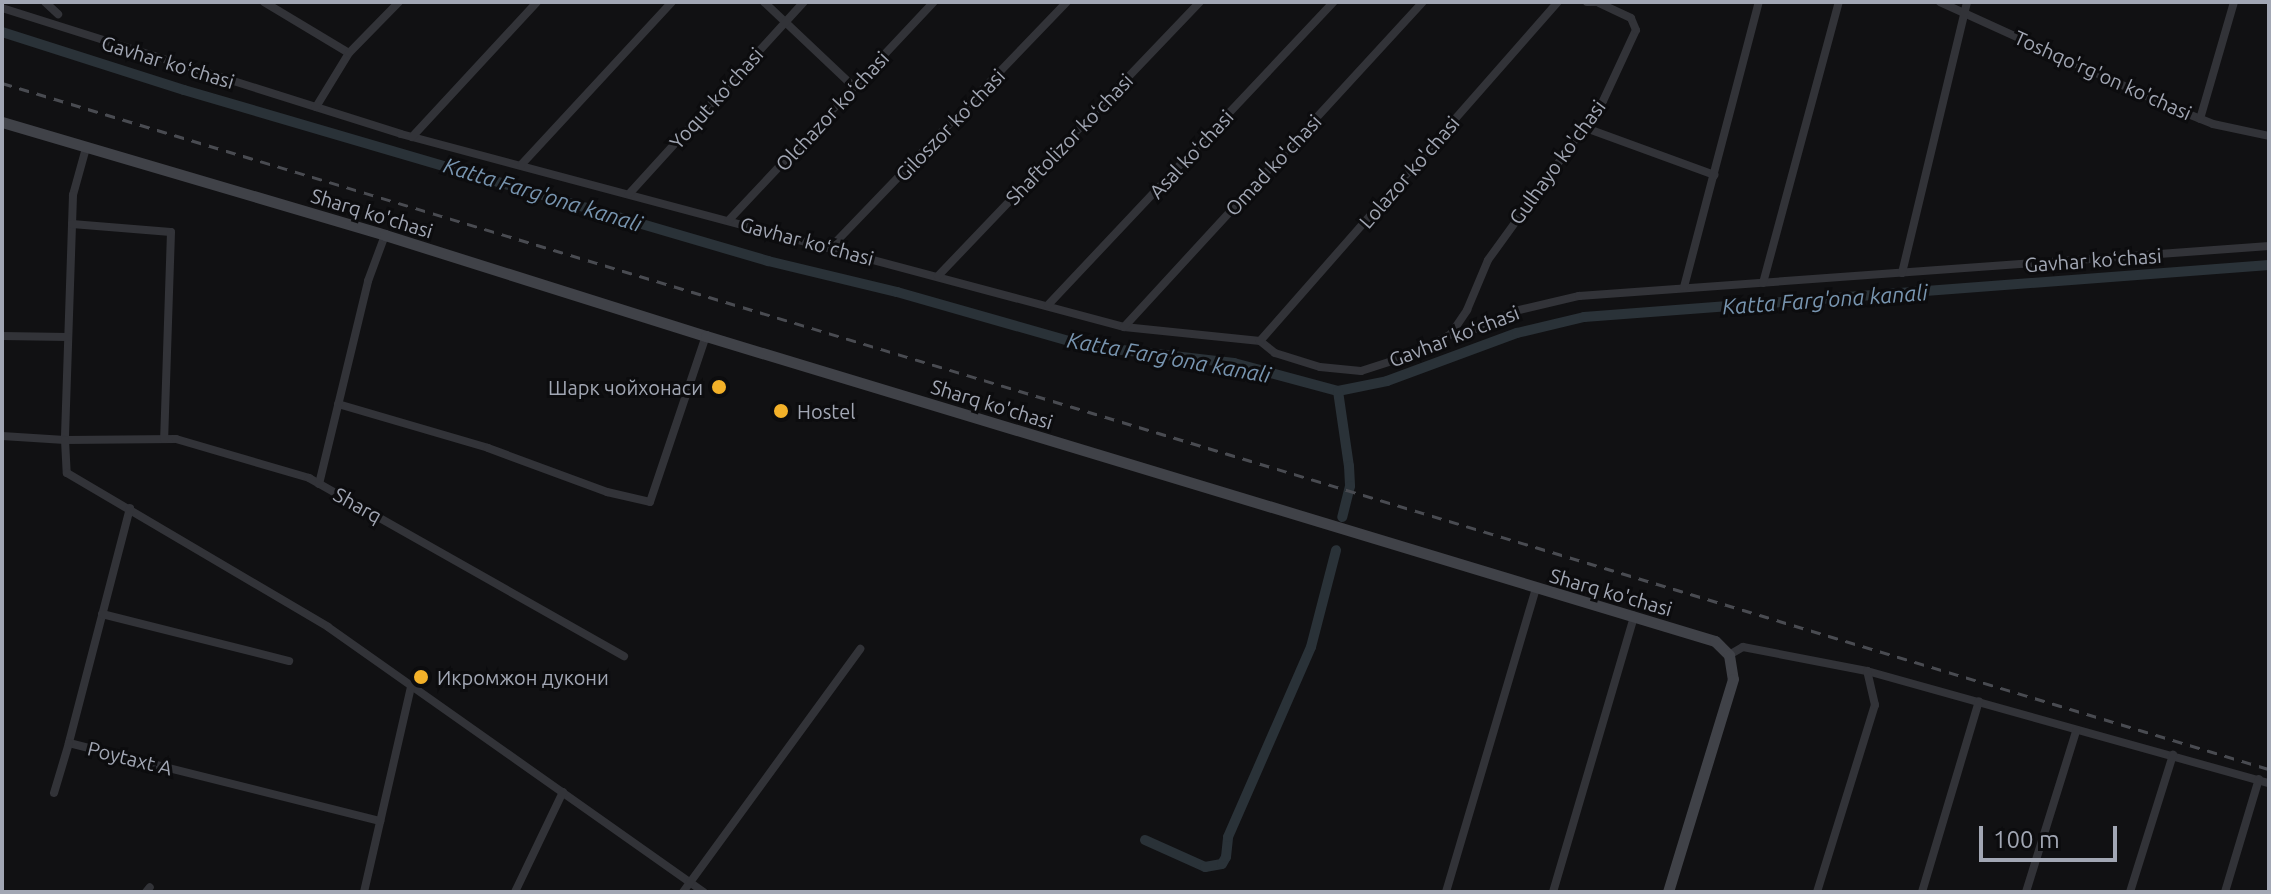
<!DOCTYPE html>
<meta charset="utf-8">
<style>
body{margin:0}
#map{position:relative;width:2271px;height:894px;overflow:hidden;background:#111113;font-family:Ubuntu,sans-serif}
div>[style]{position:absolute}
.canal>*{height:10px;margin:-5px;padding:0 5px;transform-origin:5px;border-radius:5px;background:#2a3238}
.minor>*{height:8px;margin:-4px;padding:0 4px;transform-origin:4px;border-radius:4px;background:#323338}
.secondary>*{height:11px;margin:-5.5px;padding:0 5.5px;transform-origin:5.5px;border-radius:5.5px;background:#404248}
.rail>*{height:3px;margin-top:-1.5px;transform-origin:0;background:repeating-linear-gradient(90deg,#494b51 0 10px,transparent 0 18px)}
.dots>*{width:22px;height:22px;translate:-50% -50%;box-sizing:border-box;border:4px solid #0c0c0e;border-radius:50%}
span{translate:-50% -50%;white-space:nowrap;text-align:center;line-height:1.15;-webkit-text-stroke:6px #0c0c0e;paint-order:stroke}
.street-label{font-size:20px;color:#a2a7b4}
.poi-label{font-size:20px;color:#a2a7b4}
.right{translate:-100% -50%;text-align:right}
.left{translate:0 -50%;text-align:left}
.water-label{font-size:22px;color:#7895b0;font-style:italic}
.frame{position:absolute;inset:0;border:4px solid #a2a7b4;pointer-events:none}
.scale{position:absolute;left:1979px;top:826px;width:138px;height:36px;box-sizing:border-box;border:4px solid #a2a7b4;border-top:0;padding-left:10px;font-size:24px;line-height:28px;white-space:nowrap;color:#a2a7b4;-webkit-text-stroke:6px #0c0c0e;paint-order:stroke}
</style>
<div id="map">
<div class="canal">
<div style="left:2px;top:32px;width:191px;rotate:17.7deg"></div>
<div style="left:184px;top:90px;width:609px;rotate:16.32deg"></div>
<div style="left:768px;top:261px;width:133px;rotate:13.5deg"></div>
<div style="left:897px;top:292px;width:198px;rotate:15.9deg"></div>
<div style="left:1087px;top:346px;width:148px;rotate:6.6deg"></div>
<div style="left:1234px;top:363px;width:108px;rotate:15.1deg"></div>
<div style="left:1338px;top:391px;width:50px;rotate:-11.5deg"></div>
<div style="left:1387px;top:381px;width:139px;rotate:-20.3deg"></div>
<div style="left:1517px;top:333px;width:69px;rotate:-13.4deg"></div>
<div style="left:1584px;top:317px;width:687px;rotate:-4.34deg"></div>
<div style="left:1338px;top:391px;width:76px;rotate:81.7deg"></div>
<div style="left:1349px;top:466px;width:20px;rotate:87deg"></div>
<div style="left:1350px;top:486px;width:32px;rotate:104deg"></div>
<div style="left:1145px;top:840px;width:66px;rotate:24.2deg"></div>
<div style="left:1205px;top:867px;width:17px;rotate:-10deg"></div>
<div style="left:1222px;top:864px;width:8px;rotate:-60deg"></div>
<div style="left:1226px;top:857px;width:20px;rotate:-84deg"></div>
<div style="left:1228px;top:837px;width:207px;rotate:-66.4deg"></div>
<div style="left:1311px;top:647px;width:100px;rotate:-75.5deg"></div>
</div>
<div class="minor">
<div style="left:45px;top:2px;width:18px;rotate:43deg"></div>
<div style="left:264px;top:2px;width:99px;rotate:31deg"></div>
<div style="left:764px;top:2px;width:124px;rotate:43.4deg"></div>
<div style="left:1587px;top:2px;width:13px"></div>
<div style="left:1940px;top:2px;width:251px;rotate:24.5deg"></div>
<div style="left:2168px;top:106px;width:48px;rotate:21.8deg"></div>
<div style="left:2213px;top:124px;width:57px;rotate:12.1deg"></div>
<div style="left:2px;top:8px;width:418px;rotate:17.5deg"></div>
<div style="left:401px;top:134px;width:748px;rotate:14.95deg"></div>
<div style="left:1124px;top:327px;width:137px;rotate:5.9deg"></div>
<div style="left:1260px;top:341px;width:19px;rotate:39deg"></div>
<div style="left:1275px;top:353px;width:47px;rotate:17.3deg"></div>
<div style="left:1320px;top:367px;width:41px;rotate:5.6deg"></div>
<div style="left:1361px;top:371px;width:62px;rotate:-17.9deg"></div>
<div style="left:1420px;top:352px;width:36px;rotate:-30deg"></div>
<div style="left:1451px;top:334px;width:24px;rotate:-12deg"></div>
<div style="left:1474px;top:329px;width:45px;rotate:-23.7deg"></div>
<div style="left:1515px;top:311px;width:66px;rotate:-13.2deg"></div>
<div style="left:1579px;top:296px;width:692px;rotate:-4.14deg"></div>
<div style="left:316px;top:107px;width:63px;rotate:-58.6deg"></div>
<div style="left:349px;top:53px;width:71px;rotate:-45.6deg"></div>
<div style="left:2200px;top:119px;width:122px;rotate:-73.8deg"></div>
<div style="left:1583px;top:127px;width:140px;rotate:20.1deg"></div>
<div style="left:412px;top:137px;width:184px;rotate:-47.2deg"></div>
<div style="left:86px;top:148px;width:49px;rotate:105.5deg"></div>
<div style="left:73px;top:195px;width:245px;rotate:91.9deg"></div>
<div style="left:65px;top:440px;width:111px;rotate:-0.5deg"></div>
<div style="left:176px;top:439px;width:139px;rotate:16.3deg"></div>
<div style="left:309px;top:478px;width:362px;rotate:29.5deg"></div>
<div style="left:521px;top:165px;width:222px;rotate:-47.2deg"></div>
<div style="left:629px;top:194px;width:260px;rotate:-47.7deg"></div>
<div style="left:729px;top:220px;width:299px;rotate:-46.8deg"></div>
<div style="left:72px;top:224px;width:99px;rotate:4.6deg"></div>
<div style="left:171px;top:232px;width:207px;rotate:91.9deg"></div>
<div style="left:831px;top:247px;width:340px;rotate:-46.1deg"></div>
<div style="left:1902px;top:273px;width:279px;rotate:-76.5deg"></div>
<div style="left:938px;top:276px;width:379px;rotate:-46.3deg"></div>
<div style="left:1763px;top:283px;width:291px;rotate:-74.9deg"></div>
<div style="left:1684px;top:287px;width:295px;rotate:-75.3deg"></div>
<div style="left:1048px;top:305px;width:417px;rotate:-46.7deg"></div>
<div style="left:1124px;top:327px;width:442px;rotate:-47.4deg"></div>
<div style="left:1451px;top:334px;width:29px;rotate:-56deg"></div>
<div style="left:1467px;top:310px;width:54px;rotate:-67.2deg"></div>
<div style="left:1488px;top:260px;width:196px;rotate:-54.1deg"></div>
<div style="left:1603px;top:101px;width:78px;rotate:-65.1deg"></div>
<div style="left:1636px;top:30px;width:13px;rotate:-113deg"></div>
<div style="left:1631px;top:18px;width:35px;rotate:-155deg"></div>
<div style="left:2px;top:336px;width:66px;rotate:0.9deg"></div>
<div style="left:1260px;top:341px;width:451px;rotate:-48.7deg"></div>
<div style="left:338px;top:404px;width:156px;rotate:16.3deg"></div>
<div style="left:488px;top:448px;width:127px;rotate:20.3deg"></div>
<div style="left:607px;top:492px;width:44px;rotate:13.1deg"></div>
<div style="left:650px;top:502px;width:175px;rotate:-71.4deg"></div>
<div style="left:2px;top:436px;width:63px;rotate:3.6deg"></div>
<div style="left:65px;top:440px;width:33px;rotate:87deg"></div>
<div style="left:67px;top:473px;width:303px;rotate:30.5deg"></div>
<div style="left:328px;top:627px;width:460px;rotate:35.2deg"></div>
<div style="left:319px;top:484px;width:209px;rotate:-76.4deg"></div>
<div style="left:368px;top:281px;width:49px;rotate:-69.7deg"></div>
<div style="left:130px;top:508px;width:243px;rotate:104.6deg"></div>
<div style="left:69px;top:743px;width:321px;rotate:14.1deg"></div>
<div style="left:102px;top:614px;width:193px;rotate:14.1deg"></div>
<div style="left:1729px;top:655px;width:16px;rotate:-30deg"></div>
<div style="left:1743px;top:647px;width:126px;rotate:11deg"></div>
<div style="left:1867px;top:671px;width:417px;rotate:15.6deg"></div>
<div style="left:54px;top:793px;width:52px;rotate:-73.3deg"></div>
<div style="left:146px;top:892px;width:6px;rotate:-51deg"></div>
<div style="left:364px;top:892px;width:211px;rotate:-77.1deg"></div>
<div style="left:515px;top:892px;width:111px;rotate:-64.4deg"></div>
<div style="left:683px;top:892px;width:301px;rotate:-53.9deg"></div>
<div style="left:1446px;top:892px;width:316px;rotate:-73.5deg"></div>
<div style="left:1553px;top:892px;width:288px;rotate:-73.6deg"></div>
<div style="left:1817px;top:892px;width:196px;rotate:-72.8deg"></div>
<div style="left:1875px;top:705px;width:35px;rotate:-103deg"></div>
<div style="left:1922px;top:892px;width:199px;rotate:-73.4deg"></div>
<div style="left:2026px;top:892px;width:169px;rotate:-72.7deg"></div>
<div style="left:2130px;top:892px;width:144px;rotate:-72.6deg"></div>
<div style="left:2225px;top:892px;width:118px;rotate:-73.3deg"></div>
</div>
<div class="secondary">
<div style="left:2px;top:122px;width:399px;rotate:16.4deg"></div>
<div style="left:385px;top:235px;width:337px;rotate:17.5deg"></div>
<div style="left:706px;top:336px;width:1054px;rotate:16.82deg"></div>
<div style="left:1715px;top:641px;width:20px;rotate:45deg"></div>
<div style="left:1729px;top:655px;width:24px;rotate:81deg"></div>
<div style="left:1733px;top:679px;width:223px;rotate:107deg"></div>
</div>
<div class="rail">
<div style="left:2px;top:83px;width:2369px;rotate:16.84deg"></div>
</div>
<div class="dots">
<div style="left:719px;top:387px;background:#f3b129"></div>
<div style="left:781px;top:411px;background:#f3b129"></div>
<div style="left:421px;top:677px;background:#f3b129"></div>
</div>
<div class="street-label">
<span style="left:168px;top:62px;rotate:17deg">Gavhar koʻchasi</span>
<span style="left:2103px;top:75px;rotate:24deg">Toshqo'rg'on ko'chasi</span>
<span style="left:716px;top:98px;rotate:-48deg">Yoqut koʻchasi</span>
<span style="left:832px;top:111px;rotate:-47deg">Olchazor koʻchasi</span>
<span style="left:950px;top:125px;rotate:-46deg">Giloszor koʻchasi</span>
<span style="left:1069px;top:139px;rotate:-46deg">Shaftolizor koʻchasi</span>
<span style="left:1191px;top:154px;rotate:-47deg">Asal koʻchasi</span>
<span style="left:1557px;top:162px;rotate:-54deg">Gulhayo ko'chasi</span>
<span style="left:1273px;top:165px;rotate:-47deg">Omad ko'chasi</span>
<span style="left:1409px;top:172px;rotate:-49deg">Lolazor ko'chasi</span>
<span style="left:372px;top:213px;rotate:17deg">Sharq ko'chasi</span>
<span style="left:807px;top:241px;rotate:15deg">Gavhar koʻchasi</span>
<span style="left:2093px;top:260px;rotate:-4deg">Gavhar koʻchasi</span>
<span style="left:1454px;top:336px;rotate:-21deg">Gavhar koʻchasi</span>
<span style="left:992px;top:404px;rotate:17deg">Sharq ko'chasi</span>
<span style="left:358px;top:505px;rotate:29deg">Sharq</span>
<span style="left:1611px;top:592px;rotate:16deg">Sharq ko'chasi</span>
<span style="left:130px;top:758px;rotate:14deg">Poytaxt A</span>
</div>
<div class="poi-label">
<span class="right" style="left:703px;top:387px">Шарк чойхонаси</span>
<span class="left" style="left:797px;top:411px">Hostel</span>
<span class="left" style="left:437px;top:677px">Икромжон дукони</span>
</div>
<div class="water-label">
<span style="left:543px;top:194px;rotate:17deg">Katta Farg'ona kanali</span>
<span style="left:1825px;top:299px;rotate:-4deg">Katta Farg'ona kanali</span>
<span style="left:1169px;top:357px;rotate:10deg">Katta Farg'ona kanali</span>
</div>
<div class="frame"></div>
<div class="scale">100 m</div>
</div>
